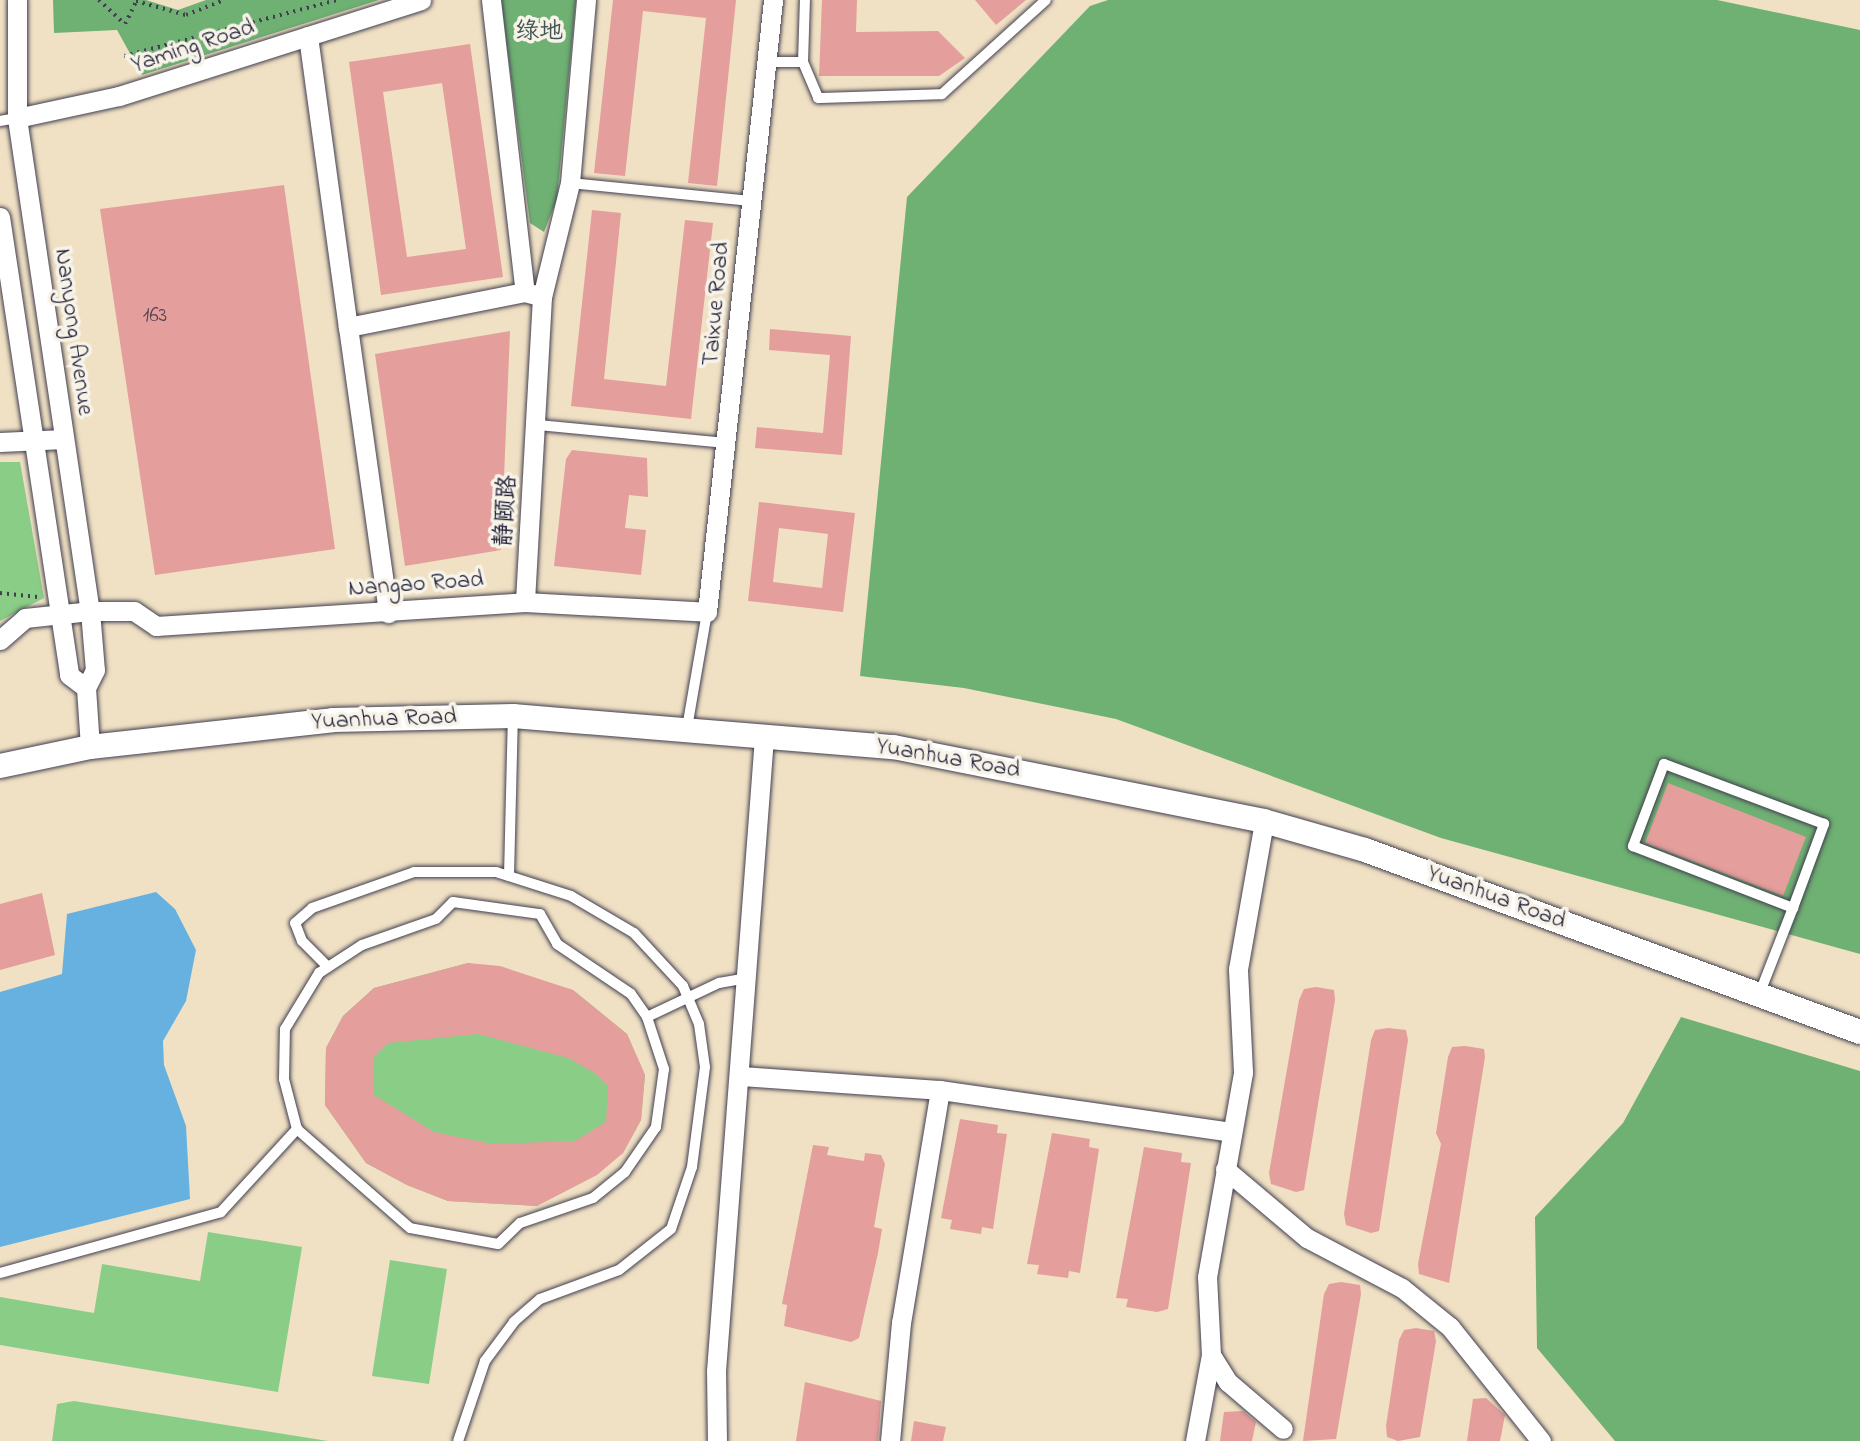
<!DOCTYPE html>
<meta charset="utf-8">
<style>
body{margin:0}
#map{position:relative;width:1860px;height:1441px;overflow:hidden;background:#f0e1c4;font-family:"Indie Flower","LXGW WenKai TC",sans-serif}
div>[style]{position:absolute}
.green>*{inset:0;background:#8acd86}
.forest>*{inset:0;background:#6fb073}
.water>*{inset:0;background:#66b1df}
.building>*{inset:0;background:#e49e9b}
.path>*{height:3.5px;margin-top:-1.75px;transform-origin:0;background:repeating-linear-gradient(90deg,#413f50 0 2px,transparent 0 7px)}
.roads{filter:drop-shadow(0 0 2px #413f50) drop-shadow(0 0 2px #413f50)}
.service>*{height:10px;margin:-5px;padding:0 5px;transform-origin:5px;border-radius:5px;background:#fff}
.minor>*{height:19px;margin:-9.5px;padding:0 9.5px;transform-origin:9.5px;border-radius:9.5px;background:#fff}
.tertiary>*{height:24px;margin:-12px;padding:0 12px;transform-origin:12px;border-radius:12px;background:#fff}
span{translate:-50% -50%;white-space:nowrap;text-align:center;line-height:1.15;-webkit-text-stroke:7px #f7f3e8;paint-order:stroke}
.number-label{font-size:21px;color:#524153}
.number-label span{-webkit-text-stroke-width:0}
.park-label{font-size:24px;color:#415552}
.street-label{font-size:24px;color:#22223b}
</style>
<div id="map">
<div class="green">
<div style="clip-path:polygon(0 462px,20px 462px,44px 598px,0 621px)"></div>
<div style="clip-path:polygon(468px 963px,573px 990px,627px 1034px,645px 1075px,641px 1120px,623px 1153px,537px 1206px,448px 1201px,407px 1185px,366px 1163px,325px 1105px,326px 1048px,343px 1016px,374px 988px)"></div>
<div style="clip-path:polygon(208px 1232px,302px 1247px,278px 1392px,0 1345px,0 1297px,94px 1313px,102px 1264px,200px 1281px)"></div>
<div style="clip-path:polygon(390px 1260px,447px 1269px,429px 1384px,372px 1376px)"></div>
<div style="clip-path:polygon(74px 1401px,328px 1441px,329px 1441px,52px 1441px,57px 1404px)"></div>
</div>
<div class="forest">
<div style="clip-path:polygon(53px 0,146px 0,178px 10px,206px 0,379px 0,142px 75px,117px 30px,54px 33px)"></div>
<div style="clip-path:polygon(501px 0,576px 0,557px 199px,544px 232px,530px 223px)"></div>
<div style="clip-path:polygon(1108px 0,1717px 0,1860px 30px,1860px 954px,1441px 838px,1116px 719px,964px 688px,860px 676px,907px 197px,1090px 6px)"></div>
<div style="clip-path:polygon(1681px 1017px,1860px 1071px,1860px 1441px,1615px 1441px,1537px 1348px,1535px 1217px,1623px 1123px)"></div>
</div>
<div class="water">
<div style="clip-path:polygon(156px 892px,175px 909px,196px 950px,186px 1001px,163px 1041px,164px 1065px,186px 1126px,190px 1199px,0 1247px,0 992px,62px 974px,67px 914px)"></div>
</div>
<div class="building">
<div style="clip-path:polygon(613px 0,736px 0,717px 186px,688px 183px,706px 18px,643px 11px,625px 176px,594px 173px)"></div>
<div style="clip-path:polygon(822px 0,857px 0,856px 32px,938px 31px,965px 58px,939px 76px,819px 76px)"></div>
<div style="clip-path:polygon(975px 0,1026px 0,996px 25px)"></div>
<div style="clip-path:polygon(evenodd,470px 44px,503px 277px,381px 295px,349px 62px,470px 44px,442px 83px,466px 249px,407px 257px,383px 92px,442px 83px)"></div>
<div style="clip-path:polygon(284px 185px,335px 549px,155px 575px,100px 209px)"></div>
<div style="clip-path:polygon(592px 210px,621px 213px,604px 379px,666px 386px,685px 220px,713px 223px,691px 419px,571px 406px)"></div>
<div style="clip-path:polygon(770px 329px,851px 336px,842px 455px,755px 448px,757px 427px,823px 433px,830px 355px,769px 350px)"></div>
<div style="clip-path:polygon(510px 331px,501px 550px,405px 566px,375px 354px)"></div>
<div style="clip-path:polygon(572px 450px,647px 458px,648px 497px,629px 495px,625px 528px,646px 530px,641px 575px,554px 566px,566px 459px)"></div>
<div style="clip-path:polygon(evenodd,759px 502px,855px 513px,843px 612px,748px 601px,759px 502px,779px 528px,828px 534px,822px 588px,773px 582px,779px 528px)"></div>
<div style="clip-path:polygon(1668px 783px,1806px 837px,1783px 896px,1645px 843px)"></div>
<div style="clip-path:polygon(42px 893px,55px 955px,0 970px,0 904px)"></div>
<div style="clip-path:polygon(evenodd,468px 963px,500px 966px,573px 990px,627px 1034px,645px 1075px,641px 1120px,623px 1153px,597px 1175px,537px 1206px,448px 1201px,407px 1185px,366px 1163px,325px 1105px,326px 1048px,343px 1016px,374px 988px,468px 963px,478px 1034px,568px 1058px,595px 1073px,608px 1086px,606px 1122px,575px 1141px,492px 1144px,434px 1132px,374px 1095px,373px 1058px,388px 1043px,478px 1034px)"></div>
<div style="clip-path:polygon(1316px 987px,1334px 990px,1335px 1000px,1304px 1190px,1296px 1192px,1271px 1184px,1269px 1173px,1299px 1000px,1304px 989px)"></div>
<div style="clip-path:polygon(1388px 1028px,1406px 1030px,1408px 1040px,1379px 1231px,1371px 1233px,1346px 1225px,1344px 1214px,1371px 1040px,1375px 1030px)"></div>
<div style="clip-path:polygon(1465px 1046px,1484px 1049px,1485px 1057px,1449px 1283px,1419px 1274px,1418px 1264px,1441px 1144px,1436px 1133px,1448px 1057px,1452px 1047px)"></div>
<div style="clip-path:polygon(960px 1119px,998px 1125px,997px 1133px,1007px 1134px,993px 1229px,982px 1227px,981px 1234px,950px 1229px,952px 1220px,941px 1218px)"></div>
<div style="clip-path:polygon(1052px 1133px,1090px 1139px,1089px 1147px,1099px 1149px,1080px 1273px,1069px 1271px,1068px 1278px,1037px 1274px,1039px 1265px,1027px 1264px)"></div>
<div style="clip-path:polygon(813px 1145px,829px 1147px,827px 1155px,864px 1161px,865px 1153px,881px 1155px,885px 1164px,874px 1227px,882px 1229px,878px 1253px,859px 1338px,851px 1342px,784px 1326px,787px 1305px,782px 1304px)"></div>
<div style="clip-path:polygon(1144px 1147px,1182px 1153px,1181px 1162px,1191px 1163px,1168px 1309px,1157px 1312px,1126px 1307px,1128px 1299px,1116px 1298px)"></div>
<div style="clip-path:polygon(1341px 1282px,1360px 1285px,1361px 1294px,1336px 1439px,1303px 1441px,1324px 1294px,1329px 1284px)"></div>
<div style="clip-path:polygon(1416px 1328px,1434px 1331px,1436px 1341px,1420px 1437px,1398px 1441px,1387px 1437px,1386px 1426px,1399px 1340px,1404px 1330px)"></div>
<div style="clip-path:polygon(805px 1382px,881px 1401px,878px 1441px,796px 1441px)"></div>
<div style="clip-path:polygon(1486px 1398px,1505px 1415px,1500px 1441px,1467px 1441px,1473px 1399px)"></div>
<div style="clip-path:polygon(1243px 1411px,1256px 1422px,1252px 1441px,1220px 1441px,1224px 1412px)"></div>
<div style="clip-path:polygon(914px 1421px,946px 1427px,943px 1441px,911px 1441px)"></div>
</div>
<div class="path">
<div style="left:99px;top:0;width:35px;rotate:43deg"></div>
<div style="left:125px;top:24px;width:25px;rotate:-64deg"></div>
<div style="left:136px;top:1px;width:52px;rotate:15.6deg"></div>
<div style="left:186px;top:15px;width:41px;rotate:-21.5deg"></div>
<div style="left:124px;top:56px;width:220px;rotate:-14.7deg"></div>
<div style="left:0;top:593px;width:38px;rotate:6deg"></div>
</div>
<div class="roads">
<div class="service">
<div style="left:766px;top:62px;width:37px"></div>
<div style="left:803px;top:62px;width:62px;rotate:-88.2deg"></div>
<div style="left:803px;top:62px;width:39px;rotate:67deg"></div>
<div style="left:818px;top:98px;width:124px;rotate:-1.8deg"></div>
<div style="left:942px;top:94px;width:140px;rotate:-42.1deg"></div>
<div style="left:0;top:121px;width:17px;rotate:-10deg"></div>
<div style="left:570px;top:183px;width:182px;rotate:5.7deg"></div>
<div style="left:538px;top:425px;width:189px;rotate:5.5deg"></div>
<div style="left:687px;top:728px;width:118px;rotate:-80.2deg"></div>
<div style="left:509px;top:876px;width:160px;rotate:-88.6deg"></div>
<div style="left:453px;top:902px;width:88px;rotate:7.9deg"></div>
<div style="left:540px;top:914px;width:34px;rotate:60deg"></div>
<div style="left:557px;top:944px;width:89px;rotate:34deg"></div>
<div style="left:631px;top:994px;width:28px;rotate:55deg"></div>
<div style="left:647px;top:1017px;width:55px;rotate:71.9deg"></div>
<div style="left:664px;top:1069px;width:59px;rotate:97.9deg"></div>
<div style="left:656px;top:1127px;width:55px;rotate:124.6deg"></div>
<div style="left:625px;top:1172px;width:41px;rotate:140.9deg"></div>
<div style="left:593px;top:1198px;width:77px;rotate:161.1deg"></div>
<div style="left:520px;top:1223px;width:30px;rotate:136deg"></div>
<div style="left:498px;top:1244px;width:89px;rotate:-169.7deg"></div>
<div style="left:410px;top:1228px;width:150px;rotate:-138.8deg"></div>
<div style="left:297px;top:1129px;width:52px;rotate:-104.6deg"></div>
<div style="left:284px;top:1079px;width:50px;rotate:-88.9deg"></div>
<div style="left:285px;top:1029px;width:66px;rotate:-58.7deg"></div>
<div style="left:319px;top:973px;width:51px;rotate:-33.1deg"></div>
<div style="left:362px;top:945px;width:78px;rotate:-19.4deg"></div>
<div style="left:436px;top:919px;width:24px;rotate:-45deg"></div>
<div style="left:328px;top:967px;width:37px;rotate:-135deg"></div>
<div style="left:302px;top:941px;width:19px;rotate:-111deg"></div>
<div style="left:295px;top:923px;width:23px;rotate:-41deg"></div>
<div style="left:312px;top:908px;width:108px;rotate:-19.4deg"></div>
<div style="left:414px;top:872px;width:82px"></div>
<div style="left:496px;top:872px;width:79px;rotate:17.7deg"></div>
<div style="left:571px;top:896px;width:73px;rotate:30.4deg"></div>
<div style="left:634px;top:933px;width:72px;rotate:47.2deg"></div>
<div style="left:683px;top:986px;width:41px;rotate:67.2deg"></div>
<div style="left:699px;top:1024px;width:43px;rotate:82.1deg"></div>
<div style="left:705px;top:1067px;width:101px;rotate:97.4deg"></div>
<div style="left:692px;top:1167px;width:65px;rotate:108.7deg"></div>
<div style="left:671px;top:1229px;width:66px;rotate:141.7deg"></div>
<div style="left:619px;top:1270px;width:84px;rotate:159.8deg"></div>
<div style="left:540px;top:1299px;width:35px;rotate:139deg"></div>
<div style="left:514px;top:1322px;width:49px;rotate:126.6deg"></div>
<div style="left:485px;top:1361px;width:84px;rotate:108.6deg"></div>
<div style="left:1759px;top:995px;width:93px;rotate:-68.7deg"></div>
<div style="left:1793px;top:908px;width:90px;rotate:-69.7deg"></div>
<div style="left:1824px;top:824px;width:171px;rotate:-159.4deg"></div>
<div style="left:1664px;top:764px;width:88px;rotate:110.7deg"></div>
<div style="left:1633px;top:846px;width:172px;rotate:21.2deg"></div>
<div style="left:647px;top:1017px;width:80px;rotate:-25.3deg"></div>
<div style="left:719px;top:983px;width:28px;rotate:-10deg"></div>
<div style="left:0;top:1273px;width:229px;rotate:-15.4deg"></div>
<div style="left:221px;top:1212px;width:113px;rotate:-47.5deg"></div>
</div>
<div class="minor">
<div style="left:17px;top:0;width:118px;rotate:90deg"></div>
<div style="left:17px;top:118px;width:498px;rotate:81.6deg"></div>
<div style="left:90px;top:611px;width:59px;rotate:85.2deg"></div>
<div style="left:95px;top:670px;width:20px;rotate:117deg"></div>
<div style="left:86px;top:688px;width:59px;rotate:86.1deg"></div>
<div style="left:491px;top:0;width:294px;rotate:83.4deg"></div>
<div style="left:525px;top:292px;width:18px;rotate:16deg"></div>
<div style="left:542px;top:297px;width:305px;rotate:93.2deg"></div>
<div style="left:308px;top:36px;width:294px;rotate:82.2deg"></div>
<div style="left:348px;top:327px;width:180px;rotate:-11.2deg"></div>
<div style="left:17px;top:118px;width:104px;rotate:-12.2deg"></div>
<div style="left:119px;top:96px;width:317px;rotate:-17.6deg"></div>
<div style="left:0;top:217px;width:463px;rotate:81.4deg"></div>
<div style="left:69px;top:675px;width:21px;rotate:37deg"></div>
<div style="left:542px;top:297px;width:117px;rotate:-76.2deg"></div>
<div style="left:570px;top:183px;width:184px;rotate:-85deg"></div>
<div style="left:348px;top:327px;width:289px;rotate:82deg"></div>
<div style="left:0;top:442px;width:64px;rotate:-2.7deg"></div>
<div style="left:0;top:640px;width:33px;rotate:-41deg"></div>
<div style="left:25px;top:618px;width:65px;rotate:-6.1deg"></div>
<div style="left:90px;top:611px;width:44px"></div>
<div style="left:134px;top:611px;width:27px;rotate:34deg"></div>
<div style="left:156px;top:626px;width:370px;rotate:-3.7deg"></div>
<div style="left:525px;top:602px;width:182px;rotate:3.1deg"></div>
<div style="left:707px;top:612px;width:616px;rotate:-83.84deg"></div>
<div style="left:740px;top:1076px;width:200px;rotate:4deg"></div>
<div style="left:940px;top:1090px;width:295px;rotate:8.2deg"></div>
<div style="left:1225px;top:1169px;width:107px;rotate:40.1deg"></div>
<div style="left:1307px;top:1238px;width:107px;rotate:27.8deg"></div>
<div style="left:1402px;top:1288px;width:62px;rotate:39.1deg"></div>
<div style="left:1450px;top:1327px;width:146px;rotate:51.4deg"></div>
<div style="left:1211px;top:1355px;width:32px;rotate:58deg"></div>
<div style="left:1228px;top:1382px;width:72px;rotate:40.5deg"></div>
<div style="left:717px;top:1441px;width:70px;rotate:-90.8deg"></div>
<div style="left:716px;top:1371px;width:636px;rotate:-85.67deg"></div>
<div style="left:890px;top:1441px;width:119px;rotate:-84.7deg"></div>
<div style="left:901px;top:1323px;width:236px;rotate:-80.5deg"></div>
<div style="left:1195px;top:1441px;width:87px;rotate:-79.5deg"></div>
<div style="left:1211px;top:1355px;width:78px;rotate:-92.9deg"></div>
<div style="left:1207px;top:1277px;width:208px;rotate:-80deg"></div>
<div style="left:1243px;top:1072px;width:103px;rotate:-92.8deg"></div>
<div style="left:1238px;top:969px;width:150px;rotate:-80deg"></div>
</div>
<div class="tertiary">
<div style="left:0;top:766px;width:92px;rotate:-11.9deg"></div>
<div style="left:90px;top:747px;width:244px;rotate:-6.3deg"></div>
<div style="left:333px;top:720px;width:180px;rotate:-1.3deg"></div>
<div style="left:513px;top:716px;width:382px;rotate:4.7deg"></div>
<div style="left:894px;top:747px;width:377px;rotate:11.3deg"></div>
<div style="left:1264px;top:821px;width:105px;rotate:16deg"></div>
<div style="left:1365px;top:850px;width:527px;rotate:20.19deg"></div>
</div>
</div>
<div class="number-label">
<span style="left:155px;top:316px">163</span>
</div>
<div class="park-label">
<span style="left:539px;top:33px">绿地</span>
</div>
<div class="street-label">
<span style="left:193px;top:47px;rotate:-18deg">Yaming Road</span>
<span style="left:717px;top:304px;rotate:-85deg">Taixue Road</span>
<span style="left:73px;top:332px;rotate:82deg">Nanyong Avenue</span>
<span style="left:507px;top:511px;rotate:-86deg">静颐路</span>
<span style="left:416px;top:585px;rotate:-4deg">Nangao Road</span>
<span style="left:384px;top:720px;rotate:-2deg">Yuanhua Road</span>
<span style="left:948px;top:759px;rotate:10deg">Yuanhua Road</span>
<span style="left:1496px;top:898px;rotate:20deg">Yuanhua Road</span>
</div>
</div>
